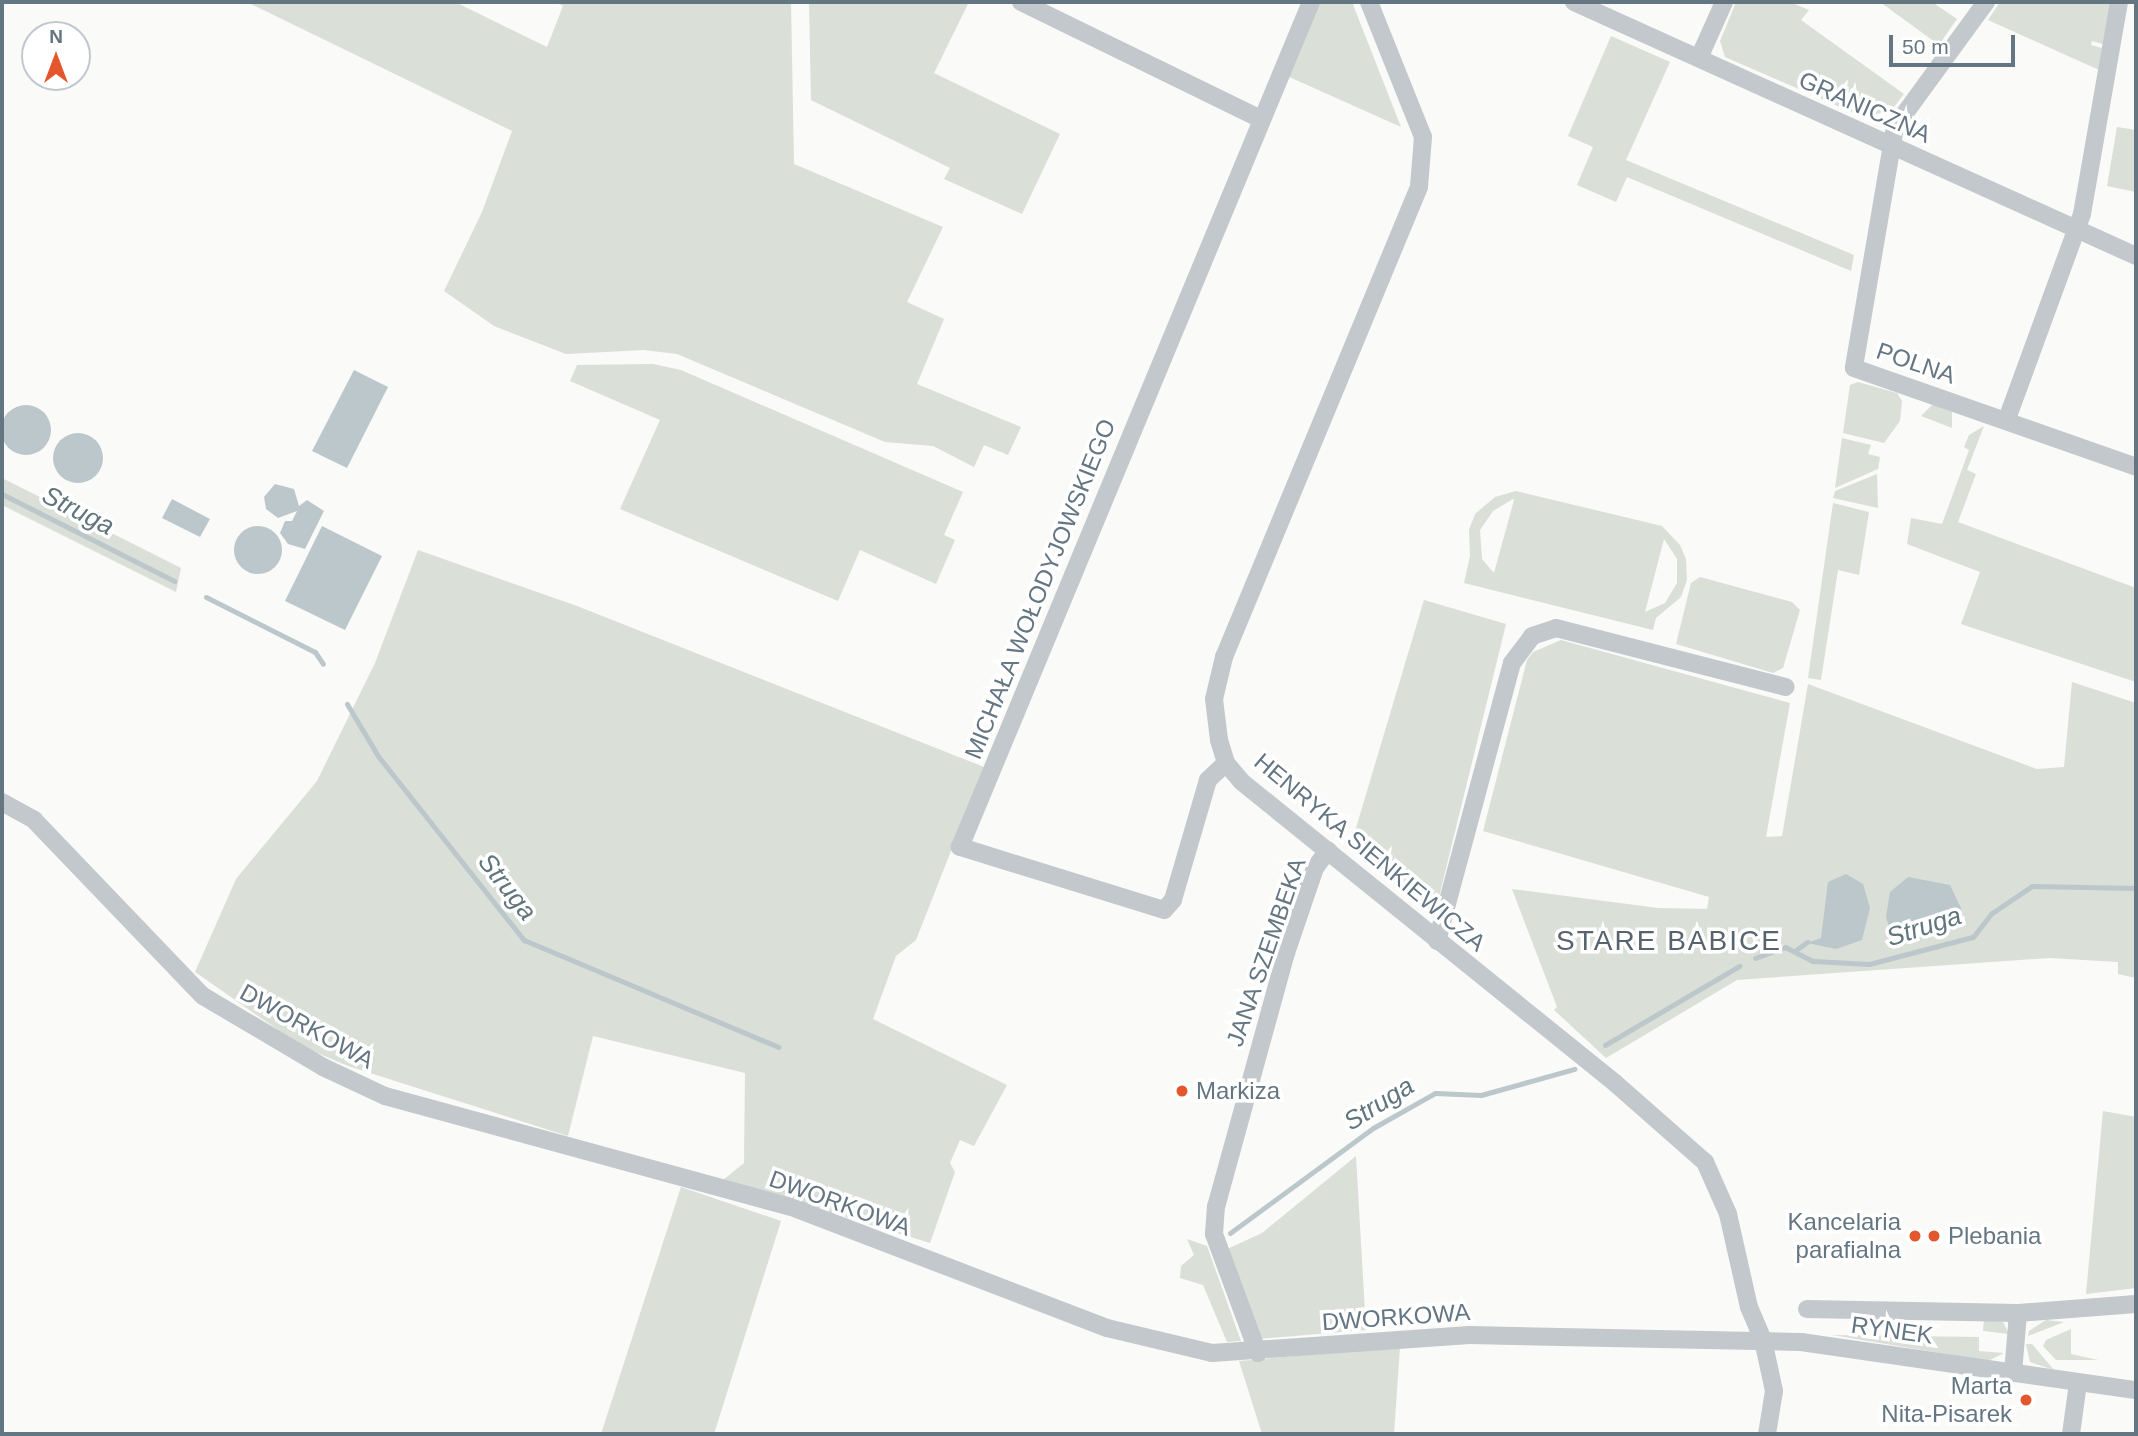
<!DOCTYPE html>
<meta charset="utf-8">
<style>
body{margin:0}
#map{position:relative;width:2138px;height:1436px;overflow:hidden;background:#fafaf8;font-family:Arial,sans-serif}
div>[style]{position:absolute}
.green>*{inset:0;background:#dadfd7}
.water>*{inset:0;background:#bbc7cb}
.round{border-radius:50%}
.stream>*{height:5px;margin:-2.5px;padding:0 2.5px;transform-origin:2.5px;border-radius:2.5px;background:#bbc7cb}
.minor>*{height:18px;margin:-9px;padding:0 9px;transform-origin:9px;border-radius:9px;background:#c3c8cc}
.dots>*{width:19px;height:19px;translate:-50% -50%;box-sizing:border-box;border:4px solid #fff;border-radius:50%}
span{translate:-50% -50%;white-space:nowrap;text-align:center;line-height:1.15;-webkit-text-stroke:7px #fff;paint-order:stroke}
.street-label{font-size:24px;color:#657683}
.poi-label{font-size:24px;color:#657683}
.left{translate:0 -50%;text-align:left}
.right{translate:-100% -50%;text-align:right}
.water-label{font-size:26px;color:#60757c;font-style:italic}
.quarter-label{font-size:28px;color:#57646e;letter-spacing:2px}
.frame{position:absolute;inset:0;border:4px solid #657683;pointer-events:none}
.north{position:absolute;left:21px;top:21px;width:70px;height:70px;box-sizing:border-box;background:#fff;border:2px solid #c1c8cd;border-radius:50%;rotate:0deg;font-size:19px;font-weight:700;line-height:28px;text-align:center;color:#657683}
.north::after{content:'';display:block;margin:auto;width:24px;height:32px;background:#e4572e;clip-path:polygon(50% 0,100% 100%,50% 72%,0 100%)}
.scale{position:absolute;left:1889px;top:35px;width:126px;height:32px;box-sizing:border-box;border:4px solid #657683;border-top:0;padding-left:9px;font-size:21px;line-height:24px;white-space:nowrap;color:#657683;-webkit-text-stroke:5px #fff;paint-order:stroke}
</style>
<div id="map">
<div class="green">
<div style="clip-path:polygon(247px 2px,455px 2px,547px 47px,563px 6px,556px 2px,791px 2px,794px 164px,943px 227px,907px 302px,944px 319px,917px 384px,1021px 427px,1008px 455px,984px 445px,974px 467px,933px 446px,885px 442px,677px 354px,644px 350px,566px 354px,494px 326px,444px 291px,482px 212px,512px 131px)"></div>
<div style="clip-path:polygon(809px 2px,969px 2px,934px 73px,1060px 134px,1022px 214px,944px 179px,950px 168px,811px 100px)"></div>
<div style="clip-path:polygon(1317px 2px,1352px 2px,1401px 127px,1287px 76px)"></div>
<div style="clip-path:polygon(1736px 2px,1790px 2px,1809px 10px,1801px 20px,1904px 94px,1891px 111px,1863px 117px,1725px 57px,1720px 41px)"></div>
<div style="clip-path:polygon(1880px 2px,1932px 2px,1957px 19px,1939px 45px)"></div>
<div style="clip-path:polygon(2000px 2px,2111px 2px,2103px 44px,2092px 41px,2091px 45px,2102px 48px,2099px 70px,1988px 20px)"></div>
<div style="clip-path:polygon(1611px 36px,1670px 62px,1626px 160px,1854px 255px,1851px 271px,1627px 177px,1616px 202px,1577px 185px,1593px 147px,1568px 136px)"></div>
<div style="clip-path:polygon(2117px 127px,2136px 130px,2136px 192px,2107px 186px)"></div>
<div style="clip-path:polygon(653px 364px,681px 370px,963px 492px,944px 535px,955px 540px,936px 584px,860px 550px,838px 601px,620px 509px,660px 420px,570px 381px,577px 365px)"></div>
<div style="clip-path:polygon(1858px 382px,1897px 393px,1902px 401px,1900px 421px,1884px 443px,1843px 433px,1850px 385px)"></div>
<div style="clip-path:polygon(1933px 404px,1952px 412px,1952px 428px,1921px 416px)"></div>
<div style="clip-path:polygon(1984px 426px,1967px 470px,1976px 474px,1958px 522px,2136px 588px,2136px 682px,1961px 624px,1980px 572px,1907px 544px,1911px 518px,1942px 524px,1969px 450px,1964px 447px,1969px 435px)"></div>
<div style="clip-path:polygon(1842px 438px,1871px 445px,1868px 454px,1880px 457px,1878px 469px,1835px 488px)"></div>
<div style="clip-path:polygon(1877px 474px,1878px 508px,1833px 498px,1835px 491px)"></div>
<div style="clip-path:polygon(2px 478px,181px 568px,176px 592px,2px 505px)"></div>
<div style="clip-path:polygon(evenodd,1516px 491px,1662px 526px,1680px 545px,1686px 559px,1687px 580px,1681px 597px,1656px 618px,1653px 630px,1464px 583px,1470px 556px,1469px 530px,1475px 514px,1495px 497px,1516px 491px,1513px 499px,1514px 500px,1494px 573px,1482px 559px,1480px 530px,1493px 511px,1513px 499px,1516px 491px,1664px 539px,1677px 559px,1677px 583px,1665px 603px,1645px 612px,1664px 539px)"></div>
<div style="clip-path:polygon(1833px 503px,1869px 512px,1859px 575px,1838px 570px,1821px 680px,1808px 678px)"></div>
<div style="clip-path:polygon(418px 550px,577px 606px,984px 767px,916px 940px,896px 956px,873px 1019px,1007px 1085px,974px 1146px,960px 1140px,950px 1163px,955px 1172px,930px 1243px,723px 1180px,744px 1163px,745px 1073px,593px 1036px,568px 1136px,348px 1066px,301px 1046px,195px 972px,236px 879px,317px 781px,375px 663px)"></div>
<div style="clip-path:polygon(1700px 577px,1792px 602px,1800px 610px,1783px 668px,1773px 673px,1676px 644px,1691px 583px)"></div>
<div style="clip-path:polygon(1424px 600px,1506px 624px,1438px 901px,1422px 906px,1350px 848px)"></div>
<div style="clip-path:polygon(1561px 640px,1790px 703px,1766px 837px,1782px 836px,1808px 684px,2037px 769px,2064px 767px,2072px 682px,2136px 703px,2136px 978px,2118px 974px,2118px 962px,2050px 958px,1737px 980px,1606px 1058px,1554px 1010px,1557px 1007px,1512px 889px,1658px 908px,1707px 909px,1709px 897px,1483px 831px,1527px 660px,1533px 652px)"></div>
<div style="clip-path:polygon(2103px 1111px,2136px 1117px,2136px 1288px,2086px 1294px)"></div>
<div style="clip-path:polygon(1356px 1156px,1366px 1330px,1257px 1339px,1223px 1251px,1262px 1233px)"></div>
<div style="clip-path:polygon(681px 1187px,781px 1221px,714px 1434px,601px 1434px)"></div>
<div style="clip-path:polygon(1187px 1239px,1207px 1246px,1241px 1341px,1227px 1342px,1203px 1285px,1180px 1278px,1181px 1266px,1194px 1255px)"></div>
<div style="clip-path:polygon(1984px 1318px,2003px 1322px,2009px 1334px,1983px 1331px)"></div>
<div style="clip-path:polygon(2046px 1320px,2064px 1322px,2028px 1336px,2029px 1331px)"></div>
<div style="clip-path:polygon(2071px 1329px,2071px 1354px,2098px 1360px,2056px 1360px,2043px 1346px,2046px 1340px)"></div>
<div style="clip-path:polygon(1832px 1335px,1979px 1337px,1979px 1351px,2004px 1353px,1988px 1361px)"></div>
<div style="clip-path:polygon(2026px 1344px,2032px 1344px,2054px 1370px,2030px 1362px)"></div>
<div style="clip-path:polygon(1400px 1347px,1394px 1434px,1262px 1434px,1239px 1361px)"></div>
</div>
<div class="water">
<div style="clip-path:polygon(354px 370px,388px 387px,347px 468px,312px 451px)"></div>
<div class="round" style="left:1px;top:405px;width:50px;height:50px"></div>
<div class="round" style="left:53px;top:433px;width:50px;height:50px"></div>
<div style="clip-path:polygon(275px 484px,294px 489px,299px 506px,307px 500px,324px 511px,305px 549px,288px 544px,280px 533px,285px 521px,292px 521px,297px 511px,278px 518px,266px 509px,264px 497px)"></div>
<div style="clip-path:polygon(172px 499px,210px 519px,200px 537px,162px 518px)"></div>
<div class="round" style="left:234px;top:526px;width:48px;height:48px"></div>
<div style="clip-path:polygon(322px 526px,382px 556px,345px 630px,285px 601px)"></div>
<div style="clip-path:polygon(1846px 874px,1863px 884px,1870px 908px,1862px 940px,1836px 949px,1807px 943px,1821px 938px,1828px 882px)"></div>
<div style="clip-path:polygon(1908px 877px,1950px 885px,1961px 908px,1955px 929px,1892px 937px,1886px 917px,1890px 892px)"></div>
</div>
<div class="stream">
<div style="left:2px;top:494px;width:193px;rotate:26.8deg"></div>
<div style="left:206px;top:597px;width:122px;rotate:26.8deg"></div>
<div style="left:315px;top:652px;width:14px;rotate:56deg"></div>
<div style="left:347px;top:704px;width:61px;rotate:59.2deg"></div>
<div style="left:378px;top:756px;width:235px;rotate:51.6deg"></div>
<div style="left:524px;top:940px;width:276px;rotate:22.8deg"></div>
<div style="left:1796px;top:950px;width:14px;rotate:-36deg"></div>
<div style="left:1755px;top:958px;width:32px;rotate:-20deg"></div>
<div style="left:1785px;top:947px;width:31px;rotate:27deg"></div>
<div style="left:1813px;top:961px;width:56px;rotate:3.1deg"></div>
<div style="left:1869px;top:964px;width:107px;rotate:-14.6deg"></div>
<div style="left:1973px;top:937px;width:31px;rotate:-52deg"></div>
<div style="left:1992px;top:913px;width:48px;rotate:-34deg"></div>
<div style="left:2032px;top:886px;width:104px;rotate:1.1deg"></div>
<div style="left:1605px;top:1045px;width:156px;rotate:-30.5deg"></div>
<div style="left:1230px;top:1233px;width:177px;rotate:-36.3deg"></div>
<div style="left:1373px;top:1128px;width:71px;rotate:-29.4deg"></div>
<div style="left:1435px;top:1093px;width:46px;rotate:2.5deg"></div>
<div style="left:1481px;top:1095px;width:97px;rotate:-15.6deg"></div>
</div>
<div class="minor">
<div style="left:1021px;top:2px;width:267px;rotate:26deg"></div>
<div style="left:1369px;top:2px;width:145px;rotate:68.2deg"></div>
<div style="left:1423px;top:137px;width:50px;rotate:94.6deg"></div>
<div style="left:1419px;top:187px;width:509px;rotate:112.53deg"></div>
<div style="left:1224px;top:657px;width:43px;rotate:103.4deg"></div>
<div style="left:1214px;top:699px;width:41px;rotate:83deg"></div>
<div style="left:1219px;top:740px;width:24px;rotate:73deg"></div>
<div style="left:1226px;top:763px;width:25px;rotate:50deg"></div>
<div style="left:1242px;top:782px;width:479px;rotate:38.9deg"></div>
<div style="left:1615px;top:1083px;width:120px;rotate:41.3deg"></div>
<div style="left:1705px;top:1162px;width:57px;rotate:66.1deg"></div>
<div style="left:1728px;top:1214px;width:95px;rotate:77.3deg"></div>
<div style="left:1749px;top:1307px;width:36px;rotate:67deg"></div>
<div style="left:1763px;top:1340px;width:52px;rotate:77.8deg"></div>
<div style="left:1774px;top:1391px;width:44px;rotate:99.2deg"></div>
<div style="left:1574px;top:2px;width:617px;rotate:24.32deg"></div>
<div style="left:1986px;top:2px;width:155px;rotate:126.1deg"></div>
<div style="left:1895px;top:127px;width:244px;rotate:99.7deg"></div>
<div style="left:1854px;top:368px;width:299px;rotate:19.3deg"></div>
<div style="left:1699px;top:58px;width:61px;rotate:-65.9deg"></div>
<div style="left:2007px;top:419px;width:218px;rotate:-69.9deg"></div>
<div style="left:2082px;top:214px;width:215px;rotate:-80.1deg"></div>
<div style="left:1226px;top:763px;width:25px;rotate:137deg"></div>
<div style="left:1208px;top:780px;width:125px;rotate:106.3deg"></div>
<div style="left:1173px;top:900px;width:13px;rotate:132deg"></div>
<div style="left:1164px;top:910px;width:214px;rotate:-162.8deg"></div>
<div style="left:960px;top:847px;width:915px;rotate:-67.44deg"></div>
<div style="left:2px;top:802px;width:37px;rotate:29deg"></div>
<div style="left:34px;top:820px;width:244px;rotate:46.2deg"></div>
<div style="left:203px;top:996px;width:139px;rotate:30.6deg"></div>
<div style="left:323px;top:1067px;width:68px;rotate:25.1deg"></div>
<div style="left:385px;top:1096px;width:427px;rotate:15.3deg"></div>
<div style="left:797px;top:1209px;width:332px;rotate:21deg"></div>
<div style="left:1107px;top:1328px;width:108px;rotate:13.4deg"></div>
<div style="left:1212px;top:1353px;width:258px;rotate:-4deg"></div>
<div style="left:1469px;top:1335px;width:332px;rotate:1.2deg"></div>
<div style="left:1801px;top:1342px;width:338px;rotate:8.2deg"></div>
<div style="left:1437px;top:941px;width:288px;rotate:-74.9deg"></div>
<div style="left:1512px;top:663px;width:34px;rotate:-53deg"></div>
<div style="left:1532px;top:636px;width:25px;rotate:-18deg"></div>
<div style="left:1556px;top:628px;width:237px;rotate:14.4deg"></div>
<div style="left:1807px;top:1309px;width:211px;rotate:1.1deg"></div>
<div style="left:2018px;top:1313px;width:118px;rotate:-4.4deg"></div>
<div style="left:1258px;top:1353px;width:127px;rotate:-110.3deg"></div>
<div style="left:1214px;top:1234px;width:27px;rotate:-86deg"></div>
<div style="left:1216px;top:1207px;width:263px;rotate:-74.6deg"></div>
<div style="left:1286px;top:953px;width:90px;rotate:-71.2deg"></div>
<div style="left:1315px;top:868px;width:22px;rotate:-54deg"></div>
<div style="left:2013px;top:1373px;width:60px;rotate:-85.2deg"></div>
<div style="left:2071px;top:1434px;width:51px;rotate:-82.2deg"></div>
</div>
<div class="dots">
<div style="left:1182px;top:1091px;background:#e4572e"></div>
<div style="left:1915px;top:1236px;background:#e4572e"></div>
<div style="left:1934px;top:1236px;background:#e4572e"></div>
<div style="left:2026px;top:1400px;background:#e4572e"></div>
</div>
<div class="street-label">
<span style="left:1865px;top:107px;rotate:24deg">GRANICZNA</span>
<span style="left:1916px;top:363px;rotate:19deg">POLNA</span>
<span style="left:1040px;top:589px;rotate:-68deg">MICHAŁA WOŁODYJOWSKIEGO</span>
<span style="left:1370px;top:852px;rotate:40deg">HENRYKA SIENKIEWICZA</span>
<span style="left:1266px;top:952px;rotate:-71deg">JANA SZEMBEKA</span>
<span style="left:307px;top:1026px;rotate:29deg">DWORKOWA</span>
<span style="left:840px;top:1203px;rotate:20deg">DWORKOWA</span>
<span style="left:1396px;top:1317px;rotate:-4deg">DWORKOWA</span>
<span style="left:1892px;top:1330px;rotate:8deg">RYNEK</span>
</div>
<div class="poi-label">
<span class="left" style="left:1196px;top:1091px">Markiza</span>
<span class="right" style="left:1901px;top:1236px">Kancelaria<br>parafialna</span>
<span class="left" style="left:1948px;top:1236px">Plebania</span>
<span class="right" style="left:2012px;top:1400px">Marta<br>Nita-Pisarek</span>
</div>
<div class="water-label">
<span style="left:78px;top:511px;rotate:27deg">Struga</span>
<span style="left:507px;top:887px;rotate:52deg">Struga</span>
<span style="left:1924px;top:927px;rotate:-18deg">Struga</span>
<span style="left:1379px;top:1104px;rotate:-32deg">Struga</span>
</div>
<div class="quarter-label">
<span style="left:1669px;top:941px">STARE BABICE</span>
</div>
<div class="frame"></div>
<div class="north">N</div>
<div class="scale">50 m</div>
</div>
